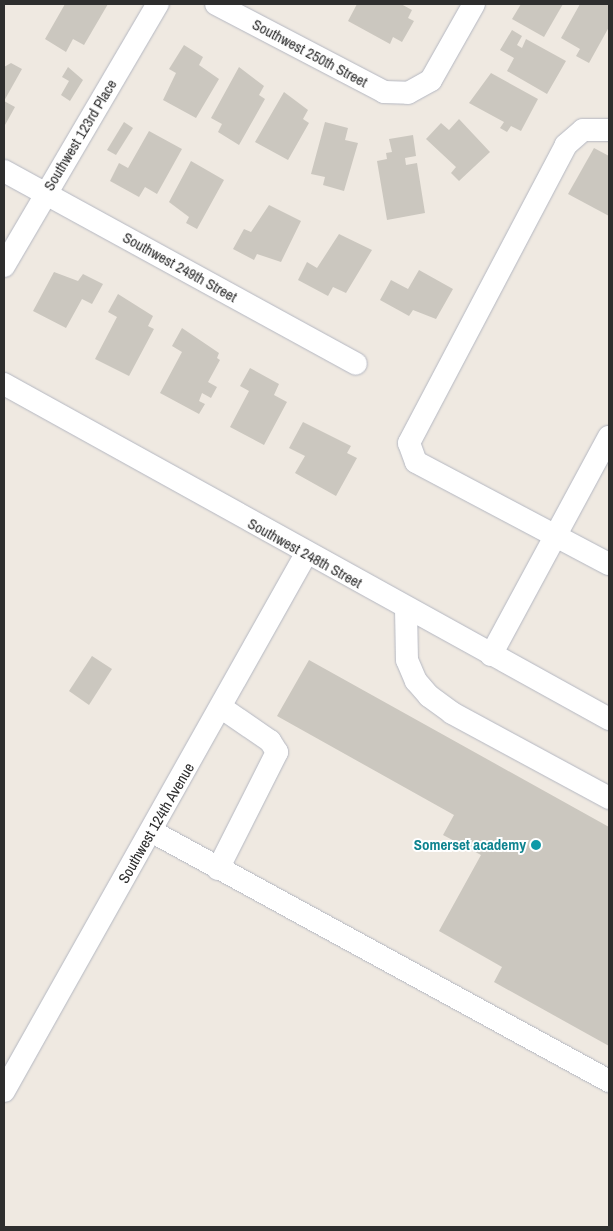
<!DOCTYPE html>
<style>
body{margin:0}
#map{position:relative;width:613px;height:1231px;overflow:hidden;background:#efe9e1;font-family:"Archivo Narrow",sans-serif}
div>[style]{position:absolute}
.building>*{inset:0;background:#cbc7bf}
.roads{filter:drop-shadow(0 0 1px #b4b7c1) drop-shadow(0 0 1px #b4b7c1)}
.minor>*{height:22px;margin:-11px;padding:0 11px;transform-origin:11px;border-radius:11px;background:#fff}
.dots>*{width:14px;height:14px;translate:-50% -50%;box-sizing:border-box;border:2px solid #fff;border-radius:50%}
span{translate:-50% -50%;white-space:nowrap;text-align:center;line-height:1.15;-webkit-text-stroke:4px #fff;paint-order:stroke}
.street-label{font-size:15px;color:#2e2e2e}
.culture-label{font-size:15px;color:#0d838f;font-weight:700}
.right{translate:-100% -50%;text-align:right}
.frame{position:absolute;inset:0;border:5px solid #2e2e2e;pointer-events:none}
</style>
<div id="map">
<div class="building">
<div style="clip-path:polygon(65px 4px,108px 4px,84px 45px,73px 39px,66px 52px,45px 39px)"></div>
<div style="clip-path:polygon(357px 4px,401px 4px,412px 10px,408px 18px,414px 21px,402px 42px,393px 37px,390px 44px,348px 21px)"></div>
<div style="clip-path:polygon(521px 4px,563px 4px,544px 37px,512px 19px)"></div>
<div style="clip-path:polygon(580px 4px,609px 4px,609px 27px,589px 63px,576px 56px,580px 49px,561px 38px)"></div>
<div style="clip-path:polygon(512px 30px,522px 36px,517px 45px,522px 48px,526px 39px,566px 61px,547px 94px,507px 71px,514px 58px,500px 50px)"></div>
<div style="clip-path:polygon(184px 45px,203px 57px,199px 65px,219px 79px,196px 118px,163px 100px,176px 73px,169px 69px)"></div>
<div style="clip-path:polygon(11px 63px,22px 69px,4px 101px,15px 107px,5px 125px,4px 124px,4px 67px)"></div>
<div style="clip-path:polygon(68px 67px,83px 80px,70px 101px,61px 95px,69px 81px,62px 77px)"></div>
<div style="clip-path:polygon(239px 67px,264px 86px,259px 95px,265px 99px,239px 145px,218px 132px,222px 124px,211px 118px)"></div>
<div style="clip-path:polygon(491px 73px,538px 99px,521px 131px,511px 126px,507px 132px,500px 128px,504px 122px,469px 103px)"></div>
<div style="clip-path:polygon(284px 92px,308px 110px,303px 119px,309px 123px,288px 160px,255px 142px)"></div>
<div style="clip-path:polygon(459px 119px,490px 152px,459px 181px,451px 173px,456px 167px,426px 139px,441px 123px,449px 130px)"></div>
<div style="clip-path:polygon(124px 122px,133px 128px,116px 155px,107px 150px)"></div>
<div style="clip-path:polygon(325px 122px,348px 128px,345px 140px,358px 143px,344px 191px,323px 185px,325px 177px,311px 174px)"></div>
<div style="clip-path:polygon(149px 131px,182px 149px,157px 194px,145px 187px,139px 197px,110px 181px,119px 163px,128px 168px)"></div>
<div style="clip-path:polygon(413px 135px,416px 156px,405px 158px,406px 165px,417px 163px,425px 213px,387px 220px,377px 161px,387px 159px,386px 153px,392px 152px,389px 139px)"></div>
<div style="clip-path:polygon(594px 148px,609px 156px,609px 216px,568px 194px)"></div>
<div style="clip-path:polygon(191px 161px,224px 180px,197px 229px,186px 223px,189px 217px,169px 202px)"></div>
<div style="clip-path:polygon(269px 205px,301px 221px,281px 262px,257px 254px,254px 260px,233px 249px,244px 229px,251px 232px)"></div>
<div style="clip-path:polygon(339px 234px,372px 250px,346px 293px,333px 287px,328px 296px,298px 280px,307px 262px,317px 268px)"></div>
<div style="clip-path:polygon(419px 270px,453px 289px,436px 319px,413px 310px,409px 316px,380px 300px,391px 280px,408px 289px)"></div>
<div style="clip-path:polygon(54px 272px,78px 281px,83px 274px,103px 284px,92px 304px,82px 299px,66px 328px,33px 311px)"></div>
<div style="clip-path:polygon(118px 294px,153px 316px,148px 326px,154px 329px,129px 376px,95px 359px,117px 317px,108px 312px)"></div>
<div style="clip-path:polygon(182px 328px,219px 353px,217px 358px,220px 360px,208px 382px,217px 387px,211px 398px,202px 393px,199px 401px,205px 404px,199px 414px,160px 393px,182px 352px,172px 346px)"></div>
<div style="clip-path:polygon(250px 368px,279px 384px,274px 395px,287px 402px,264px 445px,230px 427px,249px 391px,240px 386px)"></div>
<div style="clip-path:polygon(303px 422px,351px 446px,347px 453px,357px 458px,336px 496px,295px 473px,305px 456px,289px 448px)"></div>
<div style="clip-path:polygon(92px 656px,112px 669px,89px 705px,69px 691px)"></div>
<div style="clip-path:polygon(309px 660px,609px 827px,609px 1046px,494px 982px,502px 967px,439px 931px,481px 855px,443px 835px,454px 815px,277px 716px)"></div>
</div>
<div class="roads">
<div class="minor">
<div style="left:216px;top:4px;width:190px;rotate:27.6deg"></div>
<div style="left:384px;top:92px;width:24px;rotate:2deg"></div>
<div style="left:408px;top:93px;width:26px;rotate:-29deg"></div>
<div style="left:431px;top:80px;width:87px;rotate:-60.5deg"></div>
<div style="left:609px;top:130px;width:26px;rotate:180deg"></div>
<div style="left:583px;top:130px;width:23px;rotate:139deg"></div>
<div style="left:566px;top:145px;width:337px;rotate:117.8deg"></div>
<div style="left:409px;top:443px;width:20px;rotate:70deg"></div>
<div style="left:416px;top:462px;width:218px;rotate:27.9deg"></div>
<div style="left:4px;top:171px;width:401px;rotate:28.7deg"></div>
<div style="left:4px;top:266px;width:304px;rotate:-59.6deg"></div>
<div style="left:4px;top:384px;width:692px;rotate:28.97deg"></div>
<div style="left:406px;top:609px;width:51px;rotate:88.9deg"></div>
<div style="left:407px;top:660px;width:23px;rotate:67deg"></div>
<div style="left:416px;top:681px;width:20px;rotate:49deg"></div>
<div style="left:429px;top:696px;width:29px;rotate:36deg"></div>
<div style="left:452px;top:713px;width:179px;rotate:28.4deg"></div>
<div style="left:491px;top:655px;width:248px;rotate:-61.6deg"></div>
<div style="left:151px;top:831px;width:522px;rotate:28.63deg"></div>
<div style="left:218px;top:869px;width:131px;rotate:-63.2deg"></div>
<div style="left:277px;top:752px;width:13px;rotate:-122deg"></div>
<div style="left:270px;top:741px;width:58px;rotate:-145.5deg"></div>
<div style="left:4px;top:1091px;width:616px;rotate:-60.65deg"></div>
</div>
</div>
<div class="dots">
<div style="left:536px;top:845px;background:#0f9aa8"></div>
</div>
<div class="street-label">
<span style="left:310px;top:53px;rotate:28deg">Southwest 250th Street</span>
<span style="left:80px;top:135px;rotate:-59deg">Southwest 123rd Place</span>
<span style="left:180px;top:267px;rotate:29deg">Southwest 249th Street</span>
<span style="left:305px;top:553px;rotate:29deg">Southwest 248th Street</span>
<span style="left:156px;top:823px;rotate:-60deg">Southwest 124th Avenue</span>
</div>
<div class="culture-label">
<span class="right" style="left:526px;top:845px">Somerset academy</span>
</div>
<div class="frame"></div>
</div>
